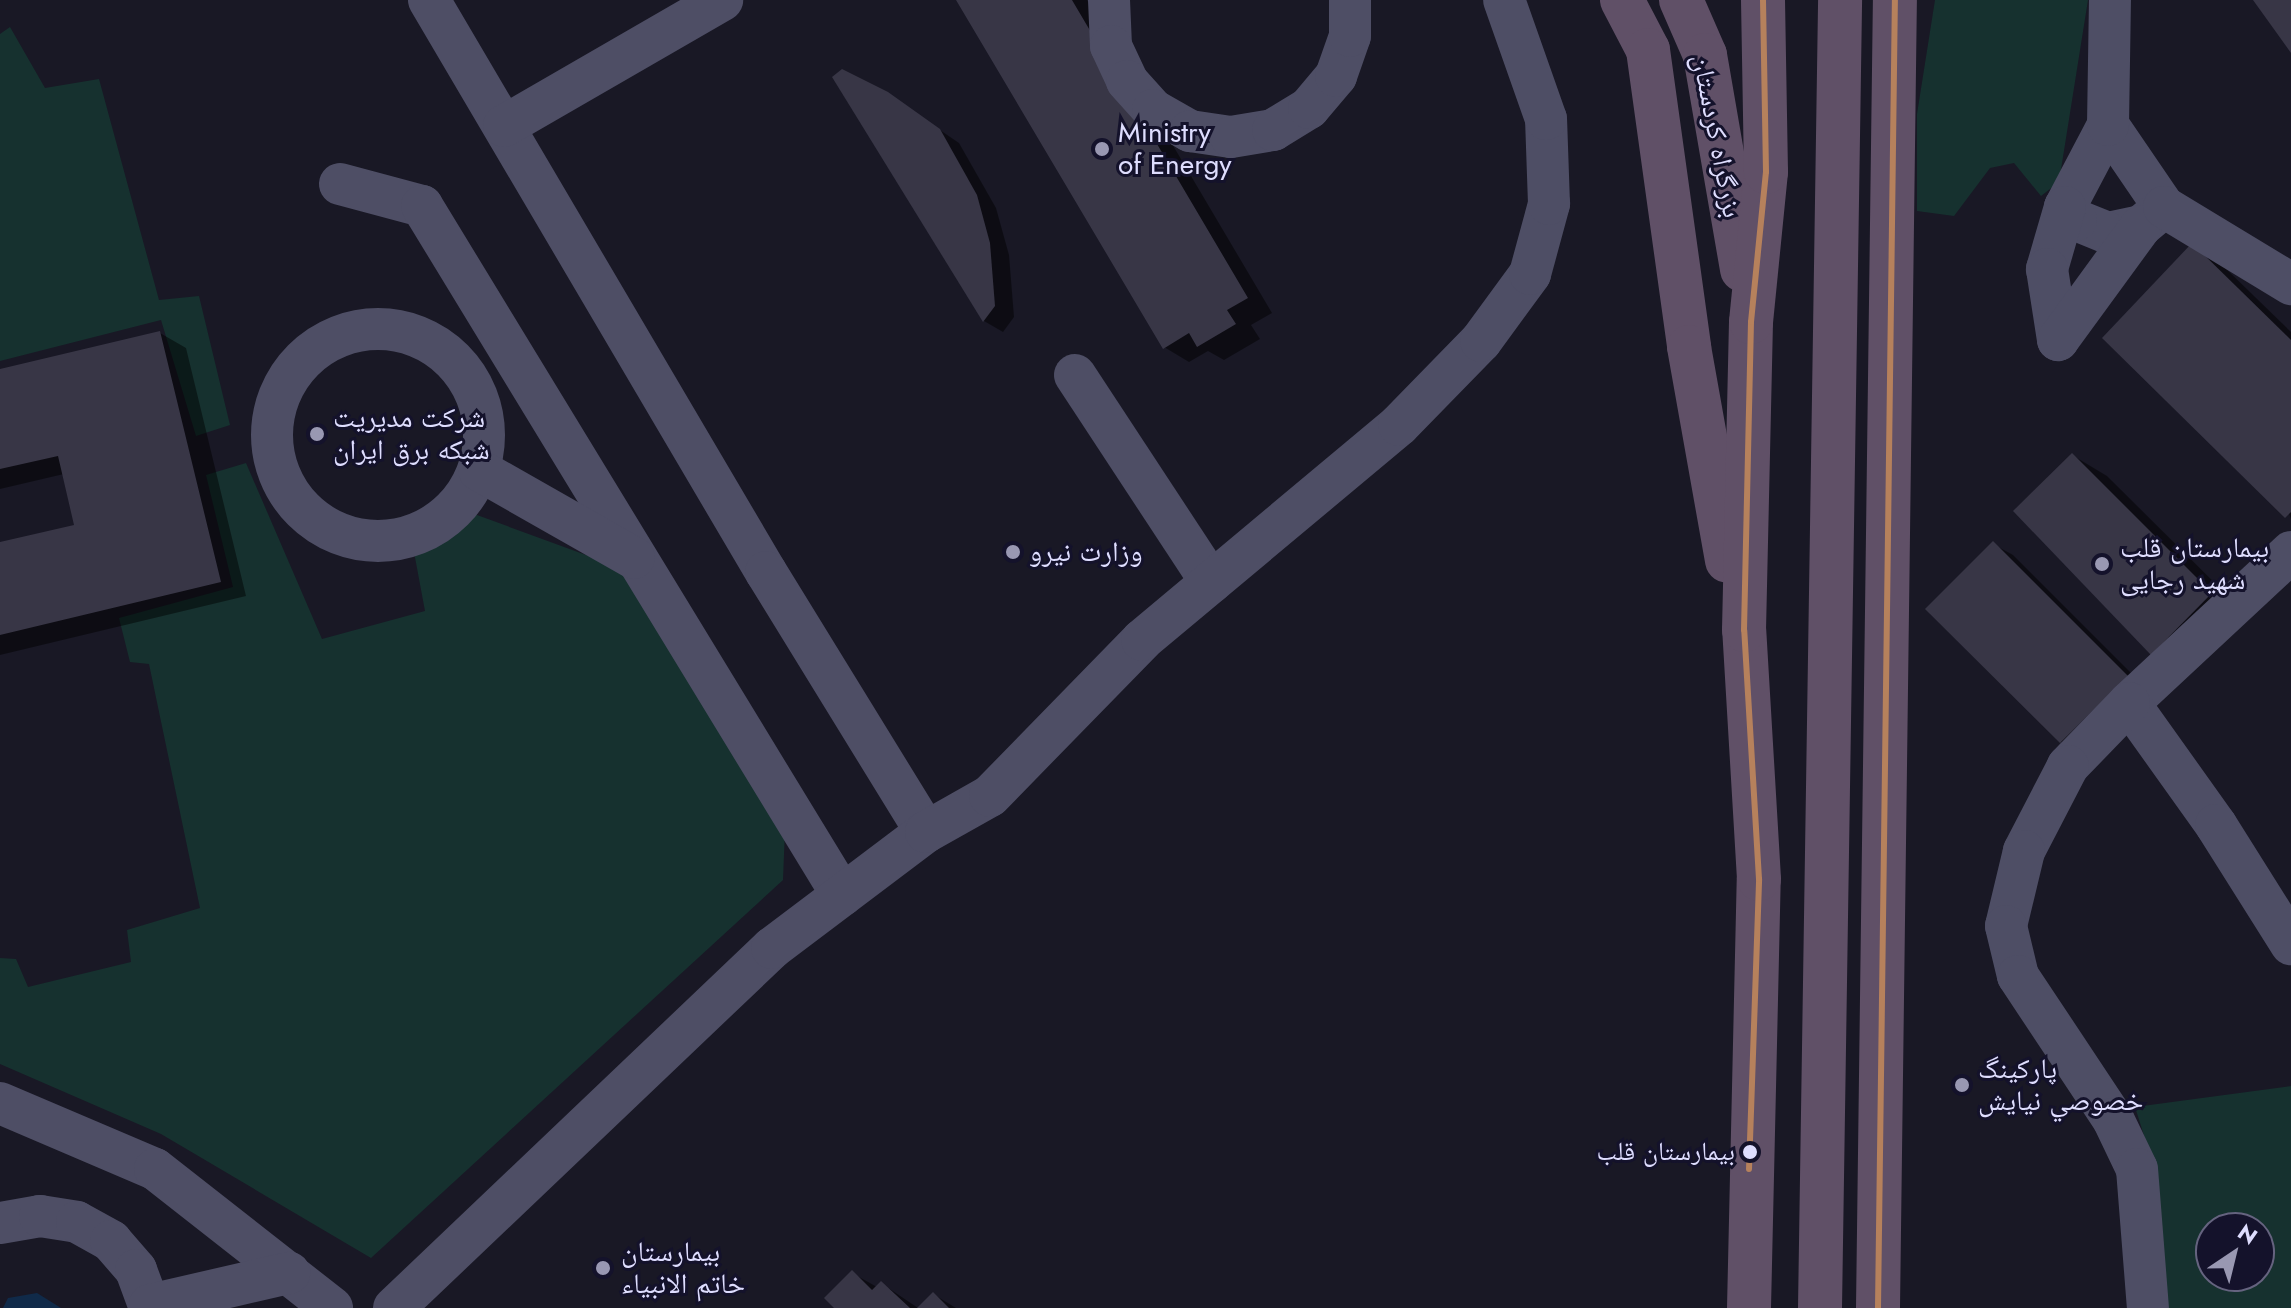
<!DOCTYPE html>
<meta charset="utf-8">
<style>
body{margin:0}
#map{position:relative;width:2291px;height:1308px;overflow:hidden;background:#191825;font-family:Jost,"Noto Naskh Arabic",sans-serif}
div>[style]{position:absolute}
.green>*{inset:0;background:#16312f}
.water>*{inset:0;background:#102a49}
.shadow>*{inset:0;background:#0007}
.building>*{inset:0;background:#383646}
.minor>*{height:42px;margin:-21px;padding:0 21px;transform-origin:21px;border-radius:21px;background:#4e4e65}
.minor>.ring{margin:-21px;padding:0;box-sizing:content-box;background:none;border:42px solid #4e4e65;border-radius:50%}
.highway>*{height:44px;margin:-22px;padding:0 22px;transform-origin:22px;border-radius:22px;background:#605067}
.bus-1>*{height:6px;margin:-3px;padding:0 3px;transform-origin:3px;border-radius:3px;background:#b6815c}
.dots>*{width:22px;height:22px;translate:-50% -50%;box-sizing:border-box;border:4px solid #14122b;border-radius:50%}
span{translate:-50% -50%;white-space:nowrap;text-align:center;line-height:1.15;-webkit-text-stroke:6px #14122b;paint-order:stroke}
.bus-label{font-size:26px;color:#deddfe}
.right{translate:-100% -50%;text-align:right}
.poi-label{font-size:28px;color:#deddfe}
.left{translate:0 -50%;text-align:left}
.street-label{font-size:28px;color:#deddfe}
.north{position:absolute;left:2195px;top:1212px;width:80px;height:80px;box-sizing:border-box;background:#14122b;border:2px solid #65637f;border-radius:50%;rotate:35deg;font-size:22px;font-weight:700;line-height:32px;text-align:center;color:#deddfe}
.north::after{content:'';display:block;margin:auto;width:28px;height:36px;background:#9998b2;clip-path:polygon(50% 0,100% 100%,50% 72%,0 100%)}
</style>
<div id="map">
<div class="green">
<div style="clip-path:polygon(1935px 0,2088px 0,2059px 182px,2041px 196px,2014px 163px,1990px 168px,1954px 216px,1917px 211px,1917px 114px)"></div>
<div style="clip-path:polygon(10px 27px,45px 88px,99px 79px,159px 300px,199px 296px,230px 425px,196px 436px,161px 320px,0 361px,0 34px)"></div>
<div style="clip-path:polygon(246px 463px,322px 639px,425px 611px,414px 552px,466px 511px,627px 570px,785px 829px,783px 880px,371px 1258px,161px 1134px,0 1064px,0 958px,16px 959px,28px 987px,131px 962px,127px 930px,200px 908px,149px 664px,130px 662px,119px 618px,233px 587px,206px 475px)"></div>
<div style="clip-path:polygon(evenodd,2291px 1086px,2291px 1308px,2159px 1308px,2147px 1145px,2135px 1107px,2291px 1086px,2211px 1228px,2259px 1228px,2259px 1276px,2211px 1276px,2211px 1228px)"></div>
</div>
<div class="water">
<div style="clip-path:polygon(37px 1293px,61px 1308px,3px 1308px,8px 1298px)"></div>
</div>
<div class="shadow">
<div style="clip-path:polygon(958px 0,1087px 0,1272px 313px,1251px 325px,1260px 339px,1224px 360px,1208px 351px,1189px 362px,1164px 347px)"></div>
<div style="clip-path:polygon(834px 77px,887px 94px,959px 143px,996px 208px,1009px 255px,1014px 317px,1003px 332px,984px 321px)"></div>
<div style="clip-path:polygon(2193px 246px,2218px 261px,2291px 332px,2291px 519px)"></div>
<div style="clip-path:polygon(160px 333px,186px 348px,246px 596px,0 655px,0 544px,77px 526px,64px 474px,0 489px,0 371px)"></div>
<div style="clip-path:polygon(2072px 455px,2107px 476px,2246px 614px,2153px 654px)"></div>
<div style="clip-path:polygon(1993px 544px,2013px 555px,2146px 688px,2080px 753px,2061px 742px)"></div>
<div style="clip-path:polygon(852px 1273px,877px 1287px,881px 1283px,918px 1308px,837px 1308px)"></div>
<div style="clip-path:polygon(933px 1294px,956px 1308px,920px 1308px)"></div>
</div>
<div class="building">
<div style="clip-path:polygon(956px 0,1072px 0,1248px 298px,1227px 310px,1236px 324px,1197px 347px,1189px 333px,1163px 349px)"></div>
<div style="clip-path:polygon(2253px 0,2291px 0,2291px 53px)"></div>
<div style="clip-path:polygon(842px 69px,888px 92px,940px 129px,977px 195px,990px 243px,995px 306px,983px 322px,832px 77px)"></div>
<div style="clip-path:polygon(2192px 243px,2291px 340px,2291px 512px,2285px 518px,2102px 338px)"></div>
<div style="clip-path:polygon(160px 331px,221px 582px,0 635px,0 542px,74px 525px,58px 456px,0 469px,0 369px)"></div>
<div style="clip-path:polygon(2072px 453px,2212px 593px,2151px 655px,2013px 511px)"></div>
<div style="clip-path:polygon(1993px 541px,2128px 676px,2060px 743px,1925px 609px)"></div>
<div style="clip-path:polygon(852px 1270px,872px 1290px,881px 1281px,910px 1308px,834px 1308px,824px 1298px)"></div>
<div style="clip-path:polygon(933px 1292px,949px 1308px,917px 1308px)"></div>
</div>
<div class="minor">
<div style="left:429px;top:0;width:664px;rotate:59.5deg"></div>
<div style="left:766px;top:572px;width:305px;rotate:58.4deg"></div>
<div style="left:1109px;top:0;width:46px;rotate:87.5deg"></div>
<div style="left:1111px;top:46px;width:38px;rotate:65deg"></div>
<div style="left:1127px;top:81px;width:39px;rotate:48deg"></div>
<div style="left:1153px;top:110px;width:43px;rotate:29.6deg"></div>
<div style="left:1190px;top:131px;width:41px;rotate:8.3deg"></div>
<div style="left:1231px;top:137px;width:43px;rotate:-9.5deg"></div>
<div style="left:1273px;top:130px;width:42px;rotate:-31.4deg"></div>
<div style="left:1309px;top:108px;width:42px;rotate:-49.8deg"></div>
<div style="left:1336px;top:76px;width:42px;rotate:-70.7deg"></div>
<div style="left:1350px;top:36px;width:36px;rotate:-90deg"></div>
<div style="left:2108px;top:125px;width:99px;rotate:55.7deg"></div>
<div style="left:2164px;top:207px;width:30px;rotate:140deg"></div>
<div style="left:2141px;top:226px;width:34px;rotate:168deg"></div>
<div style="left:2108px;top:233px;width:35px;rotate:-158deg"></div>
<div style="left:2076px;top:220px;width:17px;rotate:-130deg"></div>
<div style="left:2065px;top:207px;width:93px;rotate:-62.3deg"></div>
<div style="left:2108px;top:125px;width:125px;rotate:-89.1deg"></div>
<div style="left:504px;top:126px;width:252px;rotate:-30deg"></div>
<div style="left:340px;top:184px;width:85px;rotate:15deg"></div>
<div style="left:422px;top:206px;width:807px;rotate:58.63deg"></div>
<div style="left:2065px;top:207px;width:65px;rotate:106.2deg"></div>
<div style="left:2047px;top:269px;width:72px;rotate:81.2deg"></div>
<div style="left:2058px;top:340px;width:141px;rotate:-53.9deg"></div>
<div style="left:2164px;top:207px;width:149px;rotate:31.2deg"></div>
<div class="ring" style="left:272px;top:329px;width:170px;height:170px"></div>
<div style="left:1075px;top:375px;width:248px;rotate:56.7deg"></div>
<div style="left:479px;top:470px;width:178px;rotate:29.6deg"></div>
<div style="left:2291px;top:552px;width:221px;rotate:137deg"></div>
<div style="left:2129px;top:703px;width:150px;rotate:54.5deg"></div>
<div style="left:2216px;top:825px;width:141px;rotate:57.8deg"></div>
<div style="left:2129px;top:703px;width:88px;rotate:134.1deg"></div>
<div style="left:2068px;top:766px;width:96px;rotate:117.4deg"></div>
<div style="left:2024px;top:851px;width:77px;rotate:103.5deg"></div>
<div style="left:2006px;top:926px;width:51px;rotate:76.5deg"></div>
<div style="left:2018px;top:976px;width:172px;rotate:56.4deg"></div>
<div style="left:2113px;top:1119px;width:55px;rotate:64.4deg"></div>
<div style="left:2137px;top:1169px;width:139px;rotate:85.5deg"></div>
<div style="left:0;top:1103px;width:168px;rotate:23.1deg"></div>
<div style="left:155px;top:1169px;width:225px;rotate:38.1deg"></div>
<div style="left:0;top:1223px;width:41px;rotate:-9.9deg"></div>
<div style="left:40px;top:1216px;width:37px;rotate:9deg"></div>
<div style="left:77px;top:1222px;width:39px;rotate:29deg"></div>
<div style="left:111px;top:1241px;width:38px;rotate:49deg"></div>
<div style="left:136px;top:1270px;width:40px;rotate:69.8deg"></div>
<div style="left:150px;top:1305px;width:143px;rotate:-13deg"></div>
<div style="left:394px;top:1308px;width:522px;rotate:-43.6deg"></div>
<div style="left:772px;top:948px;width:193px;rotate:-37deg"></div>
<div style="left:926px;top:832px;width:73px;rotate:-29.4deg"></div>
<div style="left:990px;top:796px;width:218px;rotate:-45.7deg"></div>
<div style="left:1142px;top:640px;width:335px;rotate:-39.9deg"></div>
<div style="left:1399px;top:425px;width:117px;rotate:-45.7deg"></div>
<div style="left:1481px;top:341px;width:83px;rotate:-53.8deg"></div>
<div style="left:1530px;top:274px;width:73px;rotate:-74.8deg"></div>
<div style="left:1549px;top:204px;width:85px;rotate:-92deg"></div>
<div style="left:1546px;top:119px;width:126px;rotate:-109.4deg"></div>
</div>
<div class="highway">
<div style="left:1622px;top:0;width:56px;rotate:62.5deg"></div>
<div style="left:1648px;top:50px;width:300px;rotate:82.1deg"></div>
<div style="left:1689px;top:347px;width:217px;rotate:79.9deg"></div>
<div style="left:1681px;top:0;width:60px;rotate:66.4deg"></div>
<div style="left:1705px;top:55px;width:218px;rotate:80.2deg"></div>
<div style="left:1749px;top:1308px;width:429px;rotate:-88.7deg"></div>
<div style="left:1759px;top:879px;width:249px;rotate:-93.4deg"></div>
<div style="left:1744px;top:630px;width:308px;rotate:-88.7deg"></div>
<div style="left:1751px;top:322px;width:151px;rotate:-84.3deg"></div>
<div style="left:1766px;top:172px;width:172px;rotate:-91deg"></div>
<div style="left:1820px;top:1308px;width:1308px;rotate:-89.12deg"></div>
<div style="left:1878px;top:1308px;width:1308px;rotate:-89.26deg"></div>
</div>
<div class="bus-1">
<div style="left:1749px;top:1169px;width:290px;rotate:-88deg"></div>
<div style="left:1759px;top:879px;width:249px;rotate:-93.4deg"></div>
<div style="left:1744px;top:630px;width:308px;rotate:-88.7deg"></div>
<div style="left:1751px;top:322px;width:151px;rotate:-84.3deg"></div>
<div style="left:1766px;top:172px;width:172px;rotate:-91deg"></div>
<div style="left:1878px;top:1308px;width:1308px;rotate:-89.26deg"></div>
</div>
<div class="dots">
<div style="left:1102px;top:149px;background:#9998b2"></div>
<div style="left:317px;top:434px;background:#9998b2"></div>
<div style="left:1013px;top:552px;background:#9998b2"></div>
<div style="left:2102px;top:564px;background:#9998b2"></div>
<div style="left:1962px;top:1085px;background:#9998b2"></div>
<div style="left:1750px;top:1152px;background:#deddfe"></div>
<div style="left:603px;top:1268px;background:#9998b2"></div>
</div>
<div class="bus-label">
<span class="right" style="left:1735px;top:1152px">بیمارستان قلب</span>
</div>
<div class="poi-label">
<span class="left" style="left:1118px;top:149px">Ministry<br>of Energy</span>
<span class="left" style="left:333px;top:434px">شرکت مدیریت<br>شبکه برق ایران</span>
<span class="left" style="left:2120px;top:564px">بیمارستان قلب<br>شهید رجایی</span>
<span class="left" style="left:1029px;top:552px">وزارت نیرو</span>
<span class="left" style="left:1978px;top:1085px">پاركينگ<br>خصوصي نيايش</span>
<span class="left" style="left:621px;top:1268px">بیمارستان<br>خاتم الانبیاء</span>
</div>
<div class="street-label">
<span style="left:1717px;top:136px;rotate:79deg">بزرگراه کردستان</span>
</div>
<div class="north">N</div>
</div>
